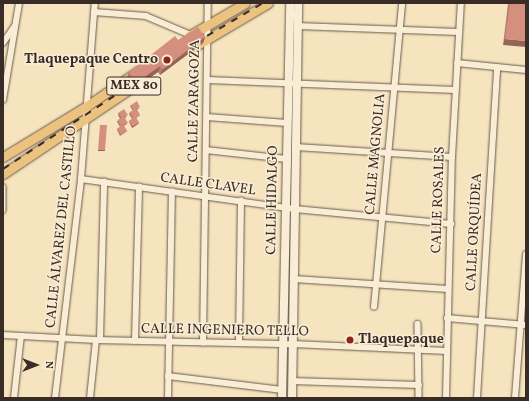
<!DOCTYPE html>
<meta charset="utf-8">
<style>
body{margin:0}
#map{position:relative;width:529px;height:401px;overflow:hidden;background:#f6e4be;font-family:Vollkorn,serif}
div>[style]{position:absolute}
.roads{filter:drop-shadow(0 0 1px #68594c) drop-shadow(0 0 1px #68594c)}
.street>*{height:5.5px;margin:-2.75px;padding:0 2.75px;transform-origin:2.75px;border-radius:2.75px;background:#f9edd5}
.secondary>*{height:8px;margin:-4px;padding:0 4px;transform-origin:4px;border-radius:4px;background:#f9edd5}
.primary>*{height:9px;margin:-4.5px;padding:0 4.5px;transform-origin:4.5px;border-radius:4.5px;background:#ebc27f}
.rail>*{height:1.5px;margin-top:-0.75px;transform-origin:0;background:repeating-linear-gradient(90deg,#392b26 0 7px,transparent 0 14px)}
.wall>*{inset:0;background:#b67b6d}
.shaded-wall>*{inset:0;background:#946459}
.building>*{inset:0;background:#d48f7f}
.dots>*{width:11px;height:11px;translate:-50% -50%;box-sizing:border-box;border:2px solid #f9edd5;border-radius:50%}
span{translate:-50% -50%;white-space:nowrap;text-align:center;line-height:1.15;-webkit-text-stroke:3px #f9edd5;paint-order:stroke}
.shield-label span{padding:1px 3px;background:#f9edd5;border:1px solid;border-radius:3px;-webkit-text-stroke-width:0}
.shield-label{font-size:13px;color:#392b26;font-weight:700}
.poi-label{font-size:14px;color:#392b26;font-weight:700}
.right{translate:-100% -50%;text-align:right}
.left{translate:0 -50%;text-align:left}
.street-label{font-size:14px;color:#392b26}
.frame{position:absolute;inset:0;border:4px solid #392b26;pointer-events:none}
.north{position:absolute;left:16px;top:345px;width:40px;height:40px;-webkit-text-stroke:3px #f9edd5;paint-order:stroke;rotate:90deg;font-size:11px;font-weight:700;line-height:16px;text-align:center;color:#392b26}
.north::after{content:'';display:block;margin:auto;width:14px;height:18px;background:#392b26;clip-path:polygon(50% 0,100% 100%,50% 72%,0 100%)}
</style>
<div id="map">
<div class="roads">
<div class="street">
<div style="left:94px;top:12px;width:52px;rotate:4.4deg"></div>
<div style="left:146px;top:16px;width:49px;rotate:22.9deg"></div>
<div style="left:298px;top:26px;width:160px;rotate:2.1deg"></div>
<div style="left:3px;top:43px;width:19px;rotate:-55deg"></div>
<div style="left:457px;top:63px;width:69px;rotate:5.8deg"></div>
<div style="left:208px;top:80px;width:247px;rotate:2.3deg"></div>
<div style="left:3px;top:100px;width:98px;rotate:-80.6deg"></div>
<div style="left:207px;top:117px;width:80px;rotate:4.3deg"></div>
<div style="left:296px;top:147px;width:156px;rotate:3.7deg"></div>
<div style="left:206px;top:150px;width:81px;rotate:6.4deg"></div>
<div style="left:81px;top:179px;width:216px;rotate:8deg"></div>
<div style="left:295px;top:209px;width:157px;rotate:5.5deg"></div>
<div style="left:3px;top:187px;width:23px;rotate:90deg"></div>
<div style="left:294px;top:279px;width:154px;rotate:3.7deg"></div>
<div style="left:374px;top:307px;width:305px;rotate:-84.7deg"></div>
<div style="left:447px;top:318px;width:79px;rotate:5.1deg"></div>
<div style="left:418px;top:324px;width:74px;rotate:89.2deg"></div>
<div style="left:3px;top:335px;width:93px;rotate:3.1deg"></div>
<div style="left:96px;top:340px;width:197px;rotate:1.2deg"></div>
<div style="left:293px;top:344px;width:154px;rotate:2.6deg"></div>
<div style="left:100px;top:340px;width:158px;rotate:-88.5deg"></div>
<div style="left:135px;top:341px;width:154px;rotate:-88.5deg"></div>
<div style="left:203px;top:343px;width:340px;rotate:-89.2deg"></div>
<div style="left:239px;top:343px;width:142px;rotate:-89.2deg"></div>
<div style="left:168px;top:376px;width:115px;rotate:7deg"></div>
<div style="left:292px;top:381px;width:127px;rotate:1.8deg"></div>
<div style="left:14px;top:398px;width:62px;rotate:-83.6deg"></div>
<div style="left:55px;top:398px;width:221px;rotate:-83.2deg"></div>
<div style="left:81px;top:179px;width:177px;rotate:-85.5deg"></div>
<div style="left:90px;top:398px;width:58px;rotate:-84.1deg"></div>
<div style="left:168px;top:398px;width:206px;rotate:-88.9deg"></div>
<div style="left:446px;top:398px;width:241px;rotate:-88.6deg"></div>
<div style="left:452px;top:157px;width:154px;rotate:-86.7deg"></div>
<div style="left:477px;top:398px;width:331px;rotate:-86.5deg"></div>
<div style="left:515px;top:398px;width:144px;rotate:-85.6deg"></div>
</div>
<div class="secondary">
<div style="left:282px;top:398px;width:395px;rotate:-88.8deg"></div>
<div style="left:292px;top:398px;width:395px;rotate:-89.1deg"></div>
</div>
<div class="primary">
<div style="left:189px;top:36px;width:65px;rotate:-30.5deg"></div>
<div style="left:194px;top:47px;width:86px;rotate:-30.7deg"></div>
<div style="left:3px;top:157px;width:98px;rotate:-31.3deg"></div>
<div style="left:87px;top:106px;width:62px;rotate:-34.5deg"></div>
<div style="left:3px;top:174px;width:169px;rotate:-33.9deg"></div>
</div>
</div>
<div class="rail">
<div style="left:195px;top:43px;width:79px;rotate:-30.5deg"></div>
<div style="left:3px;top:169px;width:164px;rotate:-33.3deg"></div>
</div>
<div class="wall">
<div style="clip-path:polygon(508px 3px,526px 3px,503px 45px,508px 4px)"></div>
<div style="clip-path:polygon(205px 37px,203px 43px,160px 75px,158px 72px,134px 89px,127px 77px,129px 72px,178px 40px)"></div>
<div style="clip-path:polygon(131px 105px,139px 108px,137px 110px,140px 115px,139px 116px,136px 118px,139px 123px,138px 124px,132px 128px,129px 122px,129px 121px,132px 119px,129px 114px,130px 112px,133px 111px,130px 106px)"></div>
<div style="clip-path:polygon(118px 113px,127px 116px,125px 118px,127px 124px,124px 126px,127px 131px,126px 132px,120px 136px,117px 130px,117px 129px,120px 127px,117px 122px,118px 120px,120px 119px,118px 115px)"></div>
</div>
<div class="shaded-wall">
<div style="clip-path:polygon(205px 37px,203px 43px,160px 75px,163px 69px)"></div>
<div style="clip-path:polygon(505px 39px,526px 41px,526px 47px,503px 45px)"></div>
<div style="clip-path:polygon(160px 66px,158px 72px,134px 89px,136px 83px)"></div>
<div style="clip-path:polygon(139px 123px,138px 124px,132px 128px,133px 126px)"></div>
<div style="clip-path:polygon(98px 150px,105px 150px,105px 151px,98px 151px)"></div>
</div>
<div class="building">
<div style="clip-path:polygon(510px 3px,526px 3px,526px 41px,505px 39px)"></div>
<div style="clip-path:polygon(198px 27px,205px 37px,163px 69px,160px 66px,136px 83px,129px 72px,175px 36px,178px 40px)"></div>
<div style="clip-path:polygon(137px 101px,140px 107px,136px 109px,140px 115px,136px 117px,139px 123px,133px 126px,129px 121px,133px 118px,130px 112px,134px 110px,131px 105px)"></div>
<div style="clip-path:polygon(124px 109px,128px 115px,124px 117px,128px 123px,123px 125px,127px 131px,121px 134px,117px 129px,121px 126px,118px 120px,122px 118px,118px 113px)"></div>
<div style="clip-path:polygon(100px 125px,107px 125px,105px 150px,98px 150px)"></div>
</div>
<div class="dots">
<div style="left:167px;top:60px;background:#8f2418"></div>
<div style="left:350px;top:340px;background:#8f2418"></div>
</div>
<div class="shield-label">
<span style="left:134px;top:86px">MEX 80</span>
</div>
<div class="poi-label">
<span class="right" style="left:158px;top:60px">Tlaquepaque Centro</span>
<span class="left" style="left:358px;top:340px">Tlaquepaque</span>
</div>
<div class="street-label">
<span style="left:195px;top:101px;rotate:-89deg">CALLE ZARAGOZA</span>
<span style="left:376px;top:154px;rotate:-85deg">CALLE MAGNOLIA</span>
<span style="left:208px;top:185px;rotate:8deg">CALLE CLAVEL</span>
<span style="left:273px;top:200px;rotate:-89deg">CALLE HIDALGO</span>
<span style="left:439px;top:200px;rotate:-88deg">CALLE ROSALES</span>
<span style="left:62px;top:227px;rotate:-84deg">CALLE ÁLVAREZ DEL CASTILLO</span>
<span style="left:475px;top:232px;rotate:-87deg">CALLE ORQUÍDEA</span>
<span style="left:225px;top:331px;rotate:1deg">CALLE INGENIERO TELLO</span>
</div>
<div class="frame"></div>
<div class="north">N</div>
</div>
